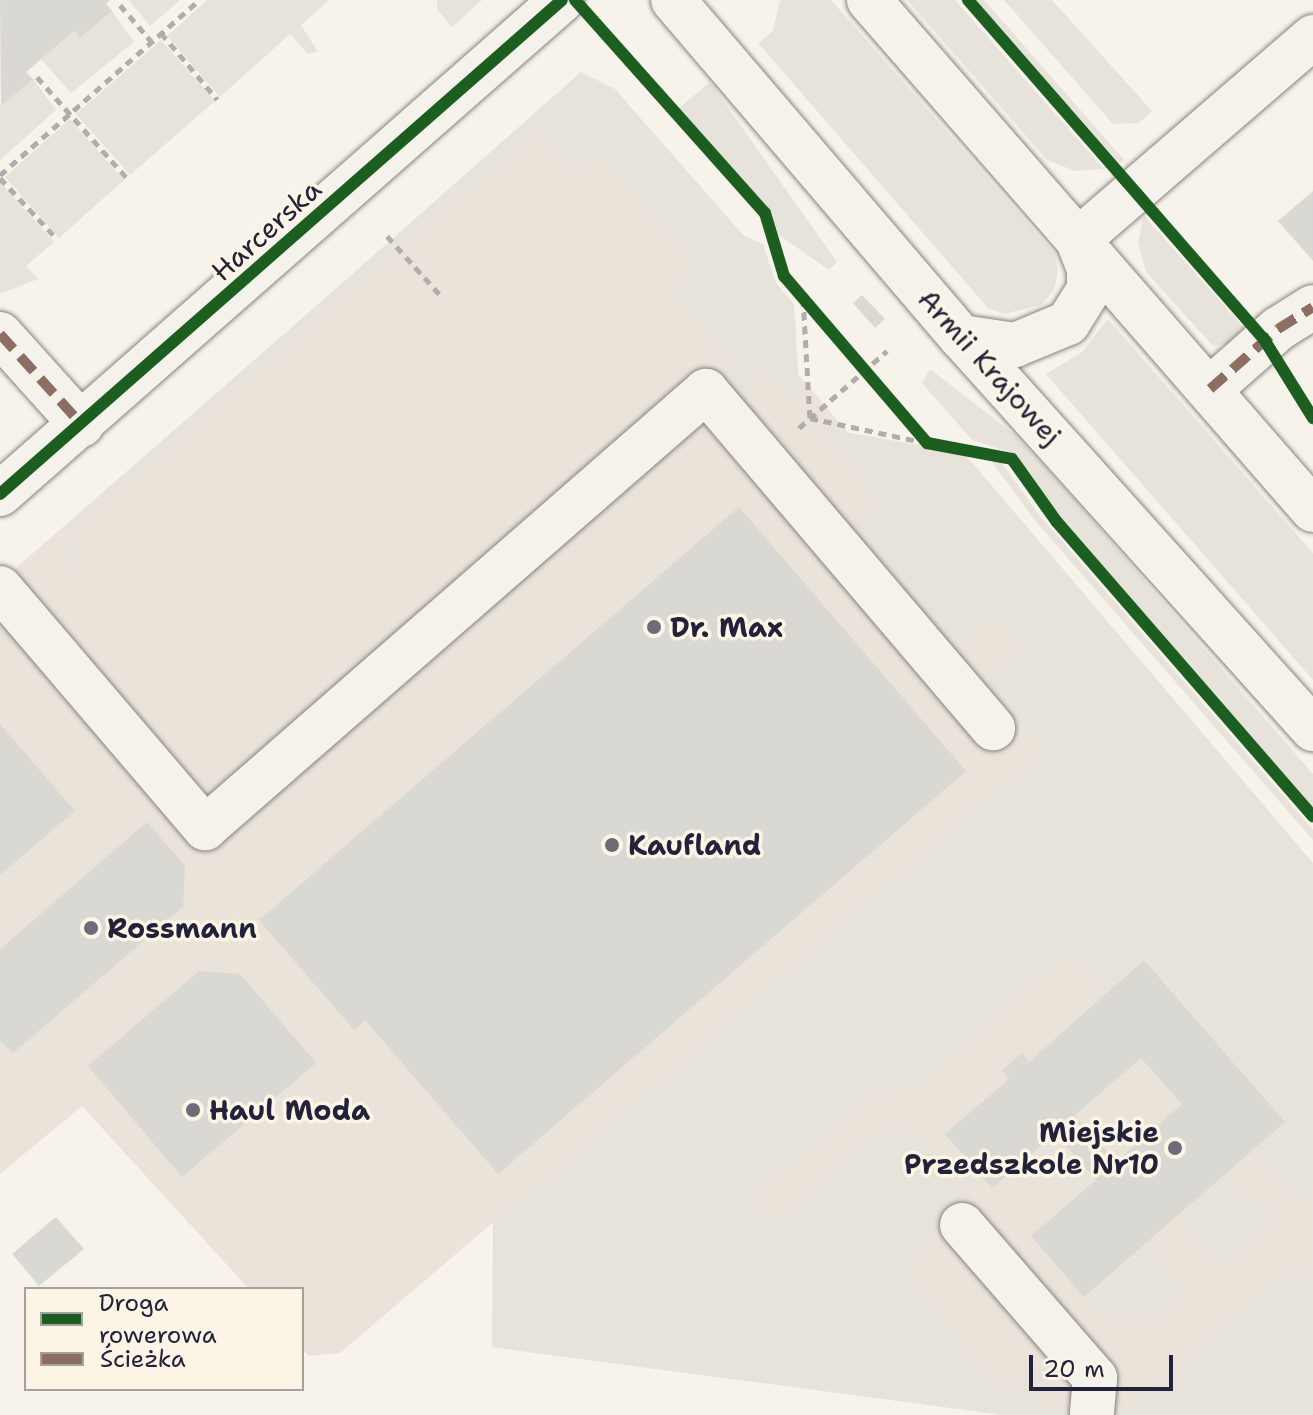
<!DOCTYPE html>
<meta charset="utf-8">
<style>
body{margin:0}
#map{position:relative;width:1313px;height:1415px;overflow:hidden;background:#f7f3ea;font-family:"Shantell Sans",sans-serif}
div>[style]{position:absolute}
.built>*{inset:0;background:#e9e3d9}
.green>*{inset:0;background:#e8e3da}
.building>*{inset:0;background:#dad8d2}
.path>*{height:5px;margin-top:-2.5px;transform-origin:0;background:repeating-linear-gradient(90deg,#b0aead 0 8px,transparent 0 14px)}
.roads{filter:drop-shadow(0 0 2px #868485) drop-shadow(0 0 2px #868485)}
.minor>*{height:44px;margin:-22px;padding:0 22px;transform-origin:22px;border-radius:22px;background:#f5f2ec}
.major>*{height:44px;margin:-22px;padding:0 22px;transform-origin:22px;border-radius:22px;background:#f5f2ec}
.quiet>*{height:10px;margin-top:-5px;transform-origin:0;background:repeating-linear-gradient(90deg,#8d6e63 0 20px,transparent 0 30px)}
.cycleway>*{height:12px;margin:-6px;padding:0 6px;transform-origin:6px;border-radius:6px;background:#1b5e20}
.dots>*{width:22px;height:22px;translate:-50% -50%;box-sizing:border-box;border:4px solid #fcf5e5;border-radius:50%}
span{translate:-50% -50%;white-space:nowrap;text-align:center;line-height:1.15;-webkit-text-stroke:7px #fcf5e5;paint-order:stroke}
.street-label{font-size:28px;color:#22223b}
.poi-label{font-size:28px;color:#22223b;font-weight:700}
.left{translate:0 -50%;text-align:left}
.right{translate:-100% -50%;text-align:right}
.legend{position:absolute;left:24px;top:1287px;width:280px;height:104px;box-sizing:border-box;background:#fcf5e5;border:2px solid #a5a1a1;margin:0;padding:10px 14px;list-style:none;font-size:24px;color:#22223b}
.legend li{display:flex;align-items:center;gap:16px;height:40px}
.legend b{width:40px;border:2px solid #a5a1a1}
.scale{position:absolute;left:1029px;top:1355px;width:144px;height:36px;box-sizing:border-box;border:4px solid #22223b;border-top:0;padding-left:10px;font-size:24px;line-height:28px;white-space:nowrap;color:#22223b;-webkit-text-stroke:6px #fcf5e5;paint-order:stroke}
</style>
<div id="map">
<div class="built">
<div style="clip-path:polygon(559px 94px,1088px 714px,340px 1353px,309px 1356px,302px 1348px,302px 1289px,249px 1289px,82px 1106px,0 1174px,0 582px)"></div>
<div style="clip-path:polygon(1052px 755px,1313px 1132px,1313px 1415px,1004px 1415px,492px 1347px)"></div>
</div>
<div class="green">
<div style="clip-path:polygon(129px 0,180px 0,150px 26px)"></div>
<div style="clip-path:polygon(207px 0,329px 0,301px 25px,318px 52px,308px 54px,290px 34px,220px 97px,167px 36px)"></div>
<div style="clip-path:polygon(437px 0,482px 0,452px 27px,437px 9px)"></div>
<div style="clip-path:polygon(780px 0,831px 0,1055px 254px,1058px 271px,1054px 290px,1041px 305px,1004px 314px,988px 308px,758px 43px,773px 31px)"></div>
<div style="clip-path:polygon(907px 0,955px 0,1104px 169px,1075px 171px,1047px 160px)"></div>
<div style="clip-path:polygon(975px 0,984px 0,1124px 160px,1119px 163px)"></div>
<div style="clip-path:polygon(1004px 0,1052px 0,1152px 111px,1139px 123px,1113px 124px)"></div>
<div style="clip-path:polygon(112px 11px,134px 42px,71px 93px,41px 59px,74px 31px,80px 38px)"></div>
<div style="clip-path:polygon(161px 40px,215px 101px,130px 175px,76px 114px)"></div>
<div style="clip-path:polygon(581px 72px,615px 89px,743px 235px,763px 244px,776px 283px,794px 304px,800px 401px,794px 406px,765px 373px,737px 395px,720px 351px,669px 291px,695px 268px,598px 154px,571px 177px,536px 136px,66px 538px,88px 565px,68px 575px,61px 560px,63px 530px)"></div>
<div style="clip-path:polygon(33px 79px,56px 110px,0 160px,0 105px)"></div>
<div style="clip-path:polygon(710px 82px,837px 262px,829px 270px,776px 233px,769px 212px,678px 109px)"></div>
<div style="clip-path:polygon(70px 119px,124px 180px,59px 238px,5px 177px)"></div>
<div style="clip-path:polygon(0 182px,54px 242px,26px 266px,38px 279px,0 294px)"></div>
<div style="clip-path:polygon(1144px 216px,1247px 331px,1232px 343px,1213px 346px,1146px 272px,1138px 242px)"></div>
<div style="clip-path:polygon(1108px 319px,1313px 553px,1313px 680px,1046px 374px,1082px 352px)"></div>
<div style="clip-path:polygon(930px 369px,1015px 435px,1061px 484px,1313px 774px,1313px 807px,1055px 511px,1012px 453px,972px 440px,922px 383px)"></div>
<div style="clip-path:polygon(822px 428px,964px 453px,1313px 863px,1313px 1192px,1296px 1207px,1254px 1153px,1288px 1123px,1146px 956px,1104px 991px,1072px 954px,917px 1088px,874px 1096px,755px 1197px,773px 1218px,880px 1128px,894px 1122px,915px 1129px,980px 1206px,906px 1270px,1003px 1391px,1032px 1367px,1050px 1372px,1051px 1379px,1036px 1384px,1041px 1409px,1056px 1408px,1057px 1415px,1004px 1415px,492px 1347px,493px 1222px,1042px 748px,986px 685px,989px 669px,1018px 643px,994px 616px,956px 649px,849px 525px,875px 501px,817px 432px)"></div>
<div style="clip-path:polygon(989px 458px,1001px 462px,1041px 517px,1313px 830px,1313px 840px,1034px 519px)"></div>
<div style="clip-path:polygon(1226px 1176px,1252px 1206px,1260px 1200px,1277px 1220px,1220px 1269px,1178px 1219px)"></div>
<div style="clip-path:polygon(1149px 1245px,1190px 1297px,1167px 1317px,1151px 1323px,1113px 1321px,1099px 1315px,1086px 1300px)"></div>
<div style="clip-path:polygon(1285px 1270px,1313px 1273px,1313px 1415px,1119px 1415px)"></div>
</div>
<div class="building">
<div style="clip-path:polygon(0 0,110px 0,106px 4px,112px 11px,80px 38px,74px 31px,26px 72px,33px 79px,1px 106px)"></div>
<div style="clip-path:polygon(1313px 191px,1313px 261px,1278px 221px)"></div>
<div style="clip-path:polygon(862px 295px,885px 319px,875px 328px,853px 303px)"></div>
<div style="clip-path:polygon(739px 507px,966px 771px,498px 1174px,365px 1020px,354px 1030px,259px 920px)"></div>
<div style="clip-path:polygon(0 724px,75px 811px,0 875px)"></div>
<div style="clip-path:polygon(147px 822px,185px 866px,183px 907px,13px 1053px,0 1041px,0 949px)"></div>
<div style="clip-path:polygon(evenodd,1144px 960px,1285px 1122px,1084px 1297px,1031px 1236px,1096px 1180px,1055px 1133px,992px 1188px,945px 1134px,1009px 1079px,1002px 1070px,1022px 1053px,1029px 1062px,1144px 960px,1141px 1058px,1182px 1104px,1116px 1162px,1075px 1115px,1141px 1058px)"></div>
<div style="clip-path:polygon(199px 971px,240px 974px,316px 1063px,182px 1177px,88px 1066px)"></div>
<div style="clip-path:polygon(56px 1217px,84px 1249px,39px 1286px,12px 1254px)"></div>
</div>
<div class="path">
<div style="left:120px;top:5px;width:48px;rotate:49.3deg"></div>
<div style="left:161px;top:33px;width:87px;rotate:49.7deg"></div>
<div style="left:37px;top:77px;width:135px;rotate:48.3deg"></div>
<div style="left:0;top:175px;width:265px;rotate:-41.3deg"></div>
<div style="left:0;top:178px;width:83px;rotate:46.9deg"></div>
<div style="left:387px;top:236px;width:81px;rotate:48deg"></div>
<div style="left:803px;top:298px;width:120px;rotate:86.7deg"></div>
<div style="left:810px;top:418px;width:120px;rotate:12.1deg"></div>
<div style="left:799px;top:428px;width:117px;rotate:-41.2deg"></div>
</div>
<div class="roads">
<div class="minor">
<div style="left:1078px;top:240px;width:311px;rotate:-40.8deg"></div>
<div style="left:0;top:334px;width:122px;rotate:48deg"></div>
<div style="left:1210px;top:389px;width:91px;rotate:-41.4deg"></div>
<div style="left:1278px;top:329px;width:41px;rotate:-32.2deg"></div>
<div style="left:0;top:494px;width:748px;rotate:-41.32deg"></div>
<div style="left:0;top:588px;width:316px;rotate:49.5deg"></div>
<div style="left:205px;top:828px;width:665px;rotate:-41.1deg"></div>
<div style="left:706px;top:391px;width:443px;rotate:49.6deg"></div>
<div style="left:962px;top:1225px;width:203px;rotate:49deg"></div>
<div style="left:1095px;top:1378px;width:37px;rotate:95deg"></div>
</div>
<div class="major">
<div style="left:673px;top:0;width:443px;rotate:49.5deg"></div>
<div style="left:961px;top:337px;width:527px;rotate:48.08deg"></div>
<div style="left:869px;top:0;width:676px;rotate:48.96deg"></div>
<div style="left:961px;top:337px;width:55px;rotate:8.4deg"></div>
<div style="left:1015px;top:345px;width:57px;rotate:-22.5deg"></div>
<div style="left:1068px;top:323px;width:40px;rotate:-58deg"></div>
<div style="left:1089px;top:289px;width:20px;rotate:-90deg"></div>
<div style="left:1089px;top:269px;width:31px;rotate:-111deg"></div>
</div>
</div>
<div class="quiet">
<div style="left:0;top:334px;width:122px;rotate:48deg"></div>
<div style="left:1210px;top:389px;width:91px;rotate:-41.4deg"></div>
<div style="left:1278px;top:329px;width:41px;rotate:-32.2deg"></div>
</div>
<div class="cycleway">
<div style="left:575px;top:0;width:285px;rotate:48.3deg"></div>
<div style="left:765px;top:213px;width:66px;rotate:73.2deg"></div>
<div style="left:784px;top:276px;width:220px;rotate:49.4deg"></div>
<div style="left:927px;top:443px;width:86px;rotate:10.7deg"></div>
<div style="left:1012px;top:459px;width:77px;rotate:54.5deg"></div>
<div style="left:1057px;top:522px;width:390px;rotate:49deg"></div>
<div style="left:968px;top:0;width:452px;rotate:48.9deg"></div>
<div style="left:1265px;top:341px;width:91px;rotate:58.1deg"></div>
<div style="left:0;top:494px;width:748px;rotate:-41.32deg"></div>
</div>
<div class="dots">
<div style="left:654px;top:627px;background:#6d6b78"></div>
<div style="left:612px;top:845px;background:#6d6b78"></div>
<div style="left:91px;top:928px;background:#6d6b78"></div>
<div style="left:193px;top:1110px;background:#6d6b78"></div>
<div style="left:1175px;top:1148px;background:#6d6b78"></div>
</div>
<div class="street-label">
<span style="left:266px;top:230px;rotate:-42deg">Harcerska</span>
<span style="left:990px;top:367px;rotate:48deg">Armii Krajowej</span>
</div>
<div class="poi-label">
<span class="left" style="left:670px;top:627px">Dr. Max</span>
<span class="left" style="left:628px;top:845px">Kaufland</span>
<span class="left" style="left:107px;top:928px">Rossmann</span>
<span class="left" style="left:209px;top:1110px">Haul Moda</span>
<span class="right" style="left:1159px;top:1148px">Miejskie<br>Przedszkole Nr10</span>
</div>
<ul class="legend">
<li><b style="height:10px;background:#1b5e20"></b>Droga rowerowa</li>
<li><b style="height:10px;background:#8d6e63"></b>Ścieżka</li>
</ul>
<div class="scale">20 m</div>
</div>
